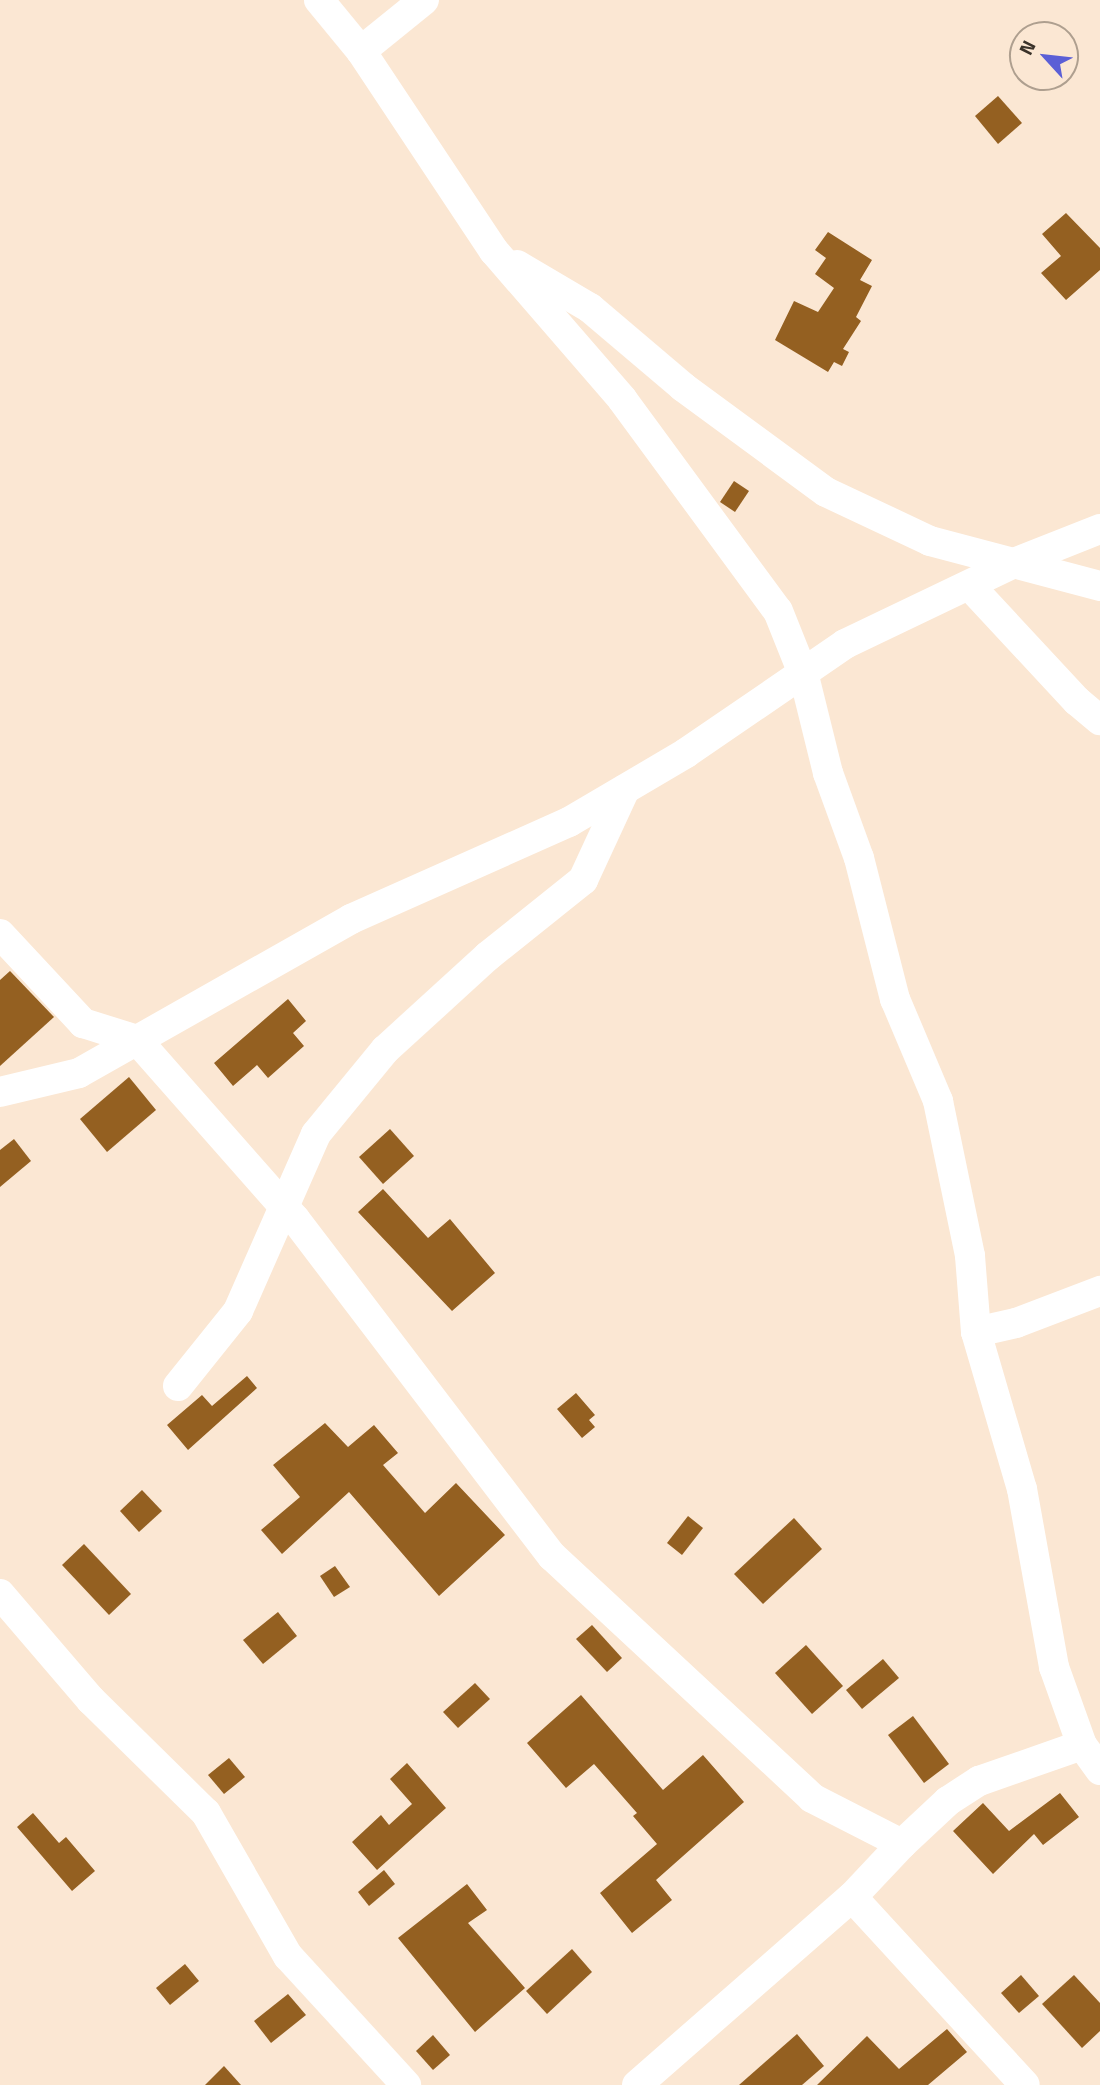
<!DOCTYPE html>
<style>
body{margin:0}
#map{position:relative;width:1100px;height:2085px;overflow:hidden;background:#fbe7d3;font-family:"Titillium Web",sans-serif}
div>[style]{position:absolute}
.building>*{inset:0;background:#946021}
.minor>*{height:30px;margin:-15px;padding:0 15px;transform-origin:15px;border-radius:15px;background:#fff}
span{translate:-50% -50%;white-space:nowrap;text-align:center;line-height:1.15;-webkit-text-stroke:7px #fbe7d3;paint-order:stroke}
.north{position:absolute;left:1009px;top:21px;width:70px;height:70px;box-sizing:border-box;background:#fbe7d3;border:2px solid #ae9f8f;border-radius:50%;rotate:297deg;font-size:19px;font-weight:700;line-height:28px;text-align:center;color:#3a322a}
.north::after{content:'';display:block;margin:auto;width:24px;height:32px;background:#5b5fd6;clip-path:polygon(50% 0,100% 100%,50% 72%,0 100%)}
</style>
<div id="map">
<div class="building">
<div style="clip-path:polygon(998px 96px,1022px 123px,998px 144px,975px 116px)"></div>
<div style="clip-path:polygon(1066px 213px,1100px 248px,1100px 270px,1066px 300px,1041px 273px,1061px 256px,1042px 234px)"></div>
<div style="clip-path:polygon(828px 232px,872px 260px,860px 280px,872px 286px,856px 317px,861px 321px,843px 349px,849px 352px,842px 366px,834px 362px,828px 372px,775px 340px,794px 301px,818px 312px,834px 288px,815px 274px,826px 258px,815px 250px)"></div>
<div style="clip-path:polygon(734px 481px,749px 491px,735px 512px,720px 502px)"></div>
<div style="clip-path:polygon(10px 971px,54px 1017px,0 1066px,0 980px)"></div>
<div style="clip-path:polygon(288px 999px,306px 1021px,293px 1033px,304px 1046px,268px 1078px,257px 1065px,233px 1086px,214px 1063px)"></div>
<div style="clip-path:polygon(129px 1077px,156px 1110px,107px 1152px,80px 1119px)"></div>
<div style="clip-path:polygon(390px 1129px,414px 1156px,383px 1184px,359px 1157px)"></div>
<div style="clip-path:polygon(14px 1139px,31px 1161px,0 1187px,0 1150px)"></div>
<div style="clip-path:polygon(383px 1189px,428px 1238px,450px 1219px,495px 1273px,452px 1311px,358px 1212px)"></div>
<div style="clip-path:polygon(247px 1376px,257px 1388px,188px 1450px,167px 1425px,202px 1395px,212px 1406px)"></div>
<div style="clip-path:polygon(576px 1393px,595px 1415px,589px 1420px,595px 1427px,582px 1438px,557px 1409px)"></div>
<div style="clip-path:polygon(325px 1423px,348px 1447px,374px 1425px,398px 1453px,383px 1465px,425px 1513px,456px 1483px,505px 1535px,439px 1596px,349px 1492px,282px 1554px,261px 1530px,300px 1497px,273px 1465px)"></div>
<div style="clip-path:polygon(142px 1490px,162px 1511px,139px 1532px,120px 1511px)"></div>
<div style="clip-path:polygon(688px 1516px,703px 1528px,682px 1555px,667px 1543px)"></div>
<div style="clip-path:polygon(794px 1518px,822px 1549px,763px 1604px,734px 1574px)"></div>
<div style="clip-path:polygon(84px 1544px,131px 1594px,109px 1615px,62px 1565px)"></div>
<div style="clip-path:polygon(335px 1566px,350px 1587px,334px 1597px,320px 1576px)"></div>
<div style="clip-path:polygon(278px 1612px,297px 1636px,263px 1664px,243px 1640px)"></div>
<div style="clip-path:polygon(592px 1625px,622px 1658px,607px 1672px,576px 1639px)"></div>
<div style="clip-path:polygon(806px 1645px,843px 1686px,812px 1714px,775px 1673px)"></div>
<div style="clip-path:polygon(883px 1659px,899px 1678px,862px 1709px,846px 1690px)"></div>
<div style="clip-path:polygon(475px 1683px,490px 1699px,458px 1728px,443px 1712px)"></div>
<div style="clip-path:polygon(581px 1695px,663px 1790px,703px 1755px,744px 1802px,656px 1880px,672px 1900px,632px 1933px,600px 1893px,657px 1844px,633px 1816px,637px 1813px,594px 1764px,566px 1788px,527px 1743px)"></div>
<div style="clip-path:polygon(913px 1716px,949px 1764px,924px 1783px,888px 1735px)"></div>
<div style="clip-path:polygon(229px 1758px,245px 1777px,224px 1794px,208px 1775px)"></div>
<div style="clip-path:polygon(407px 1763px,446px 1808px,377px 1870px,352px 1842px,381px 1815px,389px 1825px,412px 1804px,390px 1779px)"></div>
<div style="clip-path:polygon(1060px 1793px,1079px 1817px,1043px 1845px,1034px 1834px,993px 1874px,953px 1831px,983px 1803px,1009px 1831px)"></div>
<div style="clip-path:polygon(33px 1813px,59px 1843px,66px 1837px,95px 1871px,72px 1891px,17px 1827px)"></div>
<div style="clip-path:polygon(384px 1870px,395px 1884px,369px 1906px,358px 1892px)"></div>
<div style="clip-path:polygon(467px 1884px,487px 1910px,468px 1923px,525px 1988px,475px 2032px,398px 1938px)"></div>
<div style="clip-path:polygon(572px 1949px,592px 1972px,547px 2014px,526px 1991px)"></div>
<div style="clip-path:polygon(185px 1964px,199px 1981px,170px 2005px,156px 1988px)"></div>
<div style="clip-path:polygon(1021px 1975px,1039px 1996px,1019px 2013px,1001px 1993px)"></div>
<div style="clip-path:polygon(1074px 1975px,1100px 2003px,1100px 2031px,1082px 2048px,1042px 2004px)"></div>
<div style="clip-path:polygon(288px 1994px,306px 2015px,271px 2043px,254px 2021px)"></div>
<div style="clip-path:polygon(947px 2029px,967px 2052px,928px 2085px,817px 2085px,867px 2036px,899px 2069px)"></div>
<div style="clip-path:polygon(797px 2034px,824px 2066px,802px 2085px,739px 2085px)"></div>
<div style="clip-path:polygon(433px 2035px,450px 2055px,433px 2070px,416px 2051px)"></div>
<div style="clip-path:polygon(224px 2066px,241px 2085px,205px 2085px)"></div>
</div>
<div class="minor">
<div style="left:319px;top:0;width:66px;rotate:50.5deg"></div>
<div style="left:361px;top:51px;width:240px;rotate:56.4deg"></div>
<div style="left:494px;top:251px;width:196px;rotate:49.1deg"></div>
<div style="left:622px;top:399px;width:263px;rotate:53.7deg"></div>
<div style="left:778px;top:611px;width:70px;rotate:68.2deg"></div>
<div style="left:804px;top:676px;width:100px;rotate:76.1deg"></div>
<div style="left:828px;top:773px;width:90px;rotate:70deg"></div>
<div style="left:859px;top:858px;width:146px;rotate:75.7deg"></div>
<div style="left:895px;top:999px;width:111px;rotate:67.1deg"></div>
<div style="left:938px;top:1101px;width:158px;rotate:78.3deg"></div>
<div style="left:970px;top:1256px;width:76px;rotate:85.5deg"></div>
<div style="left:976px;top:1332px;width:164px;rotate:73.7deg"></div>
<div style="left:1022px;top:1489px;width:181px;rotate:79.8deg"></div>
<div style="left:1054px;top:1667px;width:83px;rotate:70.3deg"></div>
<div style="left:1082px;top:1745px;width:31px;rotate:54deg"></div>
<div style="left:361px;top:51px;width:81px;rotate:-39deg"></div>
<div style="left:517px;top:265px;width:85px;rotate:30.5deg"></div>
<div style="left:590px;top:308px;width:122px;rotate:40.3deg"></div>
<div style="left:683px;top:387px;width:177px;rotate:36.3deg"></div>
<div style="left:826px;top:492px;width:115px;rotate:25.2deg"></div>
<div style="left:930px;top:541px;width:176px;rotate:14.8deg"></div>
<div style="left:970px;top:586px;width:157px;rotate:47.1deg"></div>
<div style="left:1077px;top:701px;width:30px;rotate:40deg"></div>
<div style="left:0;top:934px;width:122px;rotate:47deg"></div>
<div style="left:83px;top:1023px;width:57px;rotate:17.5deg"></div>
<div style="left:137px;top:1040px;width:239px;rotate:48.6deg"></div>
<div style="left:295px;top:1219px;width:424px;rotate:52.7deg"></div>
<div style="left:552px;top:1556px;width:355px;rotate:42.9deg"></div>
<div style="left:812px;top:1798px;width:101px;rotate:27.1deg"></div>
<div style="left:902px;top:1844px;width:63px;rotate:-43.1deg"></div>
<div style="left:948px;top:1801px;width:37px;rotate:-33deg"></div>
<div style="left:979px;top:1781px;width:109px;rotate:-19.3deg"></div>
<div style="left:0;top:1092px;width:81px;rotate:-13.5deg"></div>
<div style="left:79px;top:1073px;width:313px;rotate:-29.5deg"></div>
<div style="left:351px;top:919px;width:239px;rotate:-24deg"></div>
<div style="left:569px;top:822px;width:136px;rotate:-30.5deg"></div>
<div style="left:686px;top:753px;width:193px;rotate:-34.4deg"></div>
<div style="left:845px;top:644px;width:187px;rotate:-25.6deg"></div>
<div style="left:1014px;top:563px;width:92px;rotate:-21.6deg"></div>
<div style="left:976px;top:1332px;width:41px;rotate:-12.7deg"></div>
<div style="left:1016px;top:1323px;width:90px;rotate:-20.9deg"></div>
<div style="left:178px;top:1386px;width:96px;rotate:-51.3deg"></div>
<div style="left:238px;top:1311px;width:193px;rotate:-66.2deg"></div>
<div style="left:316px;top:1134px;width:109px;rotate:-50.6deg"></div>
<div style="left:385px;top:1050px;width:139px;rotate:-42.4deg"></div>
<div style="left:488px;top:956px;width:122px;rotate:-38.7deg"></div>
<div style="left:583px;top:880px;width:100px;rotate:-65.2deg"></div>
<div style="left:0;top:1594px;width:140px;rotate:49.4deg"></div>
<div style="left:91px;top:1700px;width:161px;rotate:44.5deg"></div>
<div style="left:206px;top:1813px;width:165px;rotate:60.2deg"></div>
<div style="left:288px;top:1956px;width:175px;rotate:47.5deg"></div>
<div style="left:852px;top:1897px;width:255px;rotate:47.4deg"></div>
<div style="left:637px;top:2085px;width:286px;rotate:-41.2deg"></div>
<div style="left:852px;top:1897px;width:73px;rotate:-46.7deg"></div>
</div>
<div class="north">N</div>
</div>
